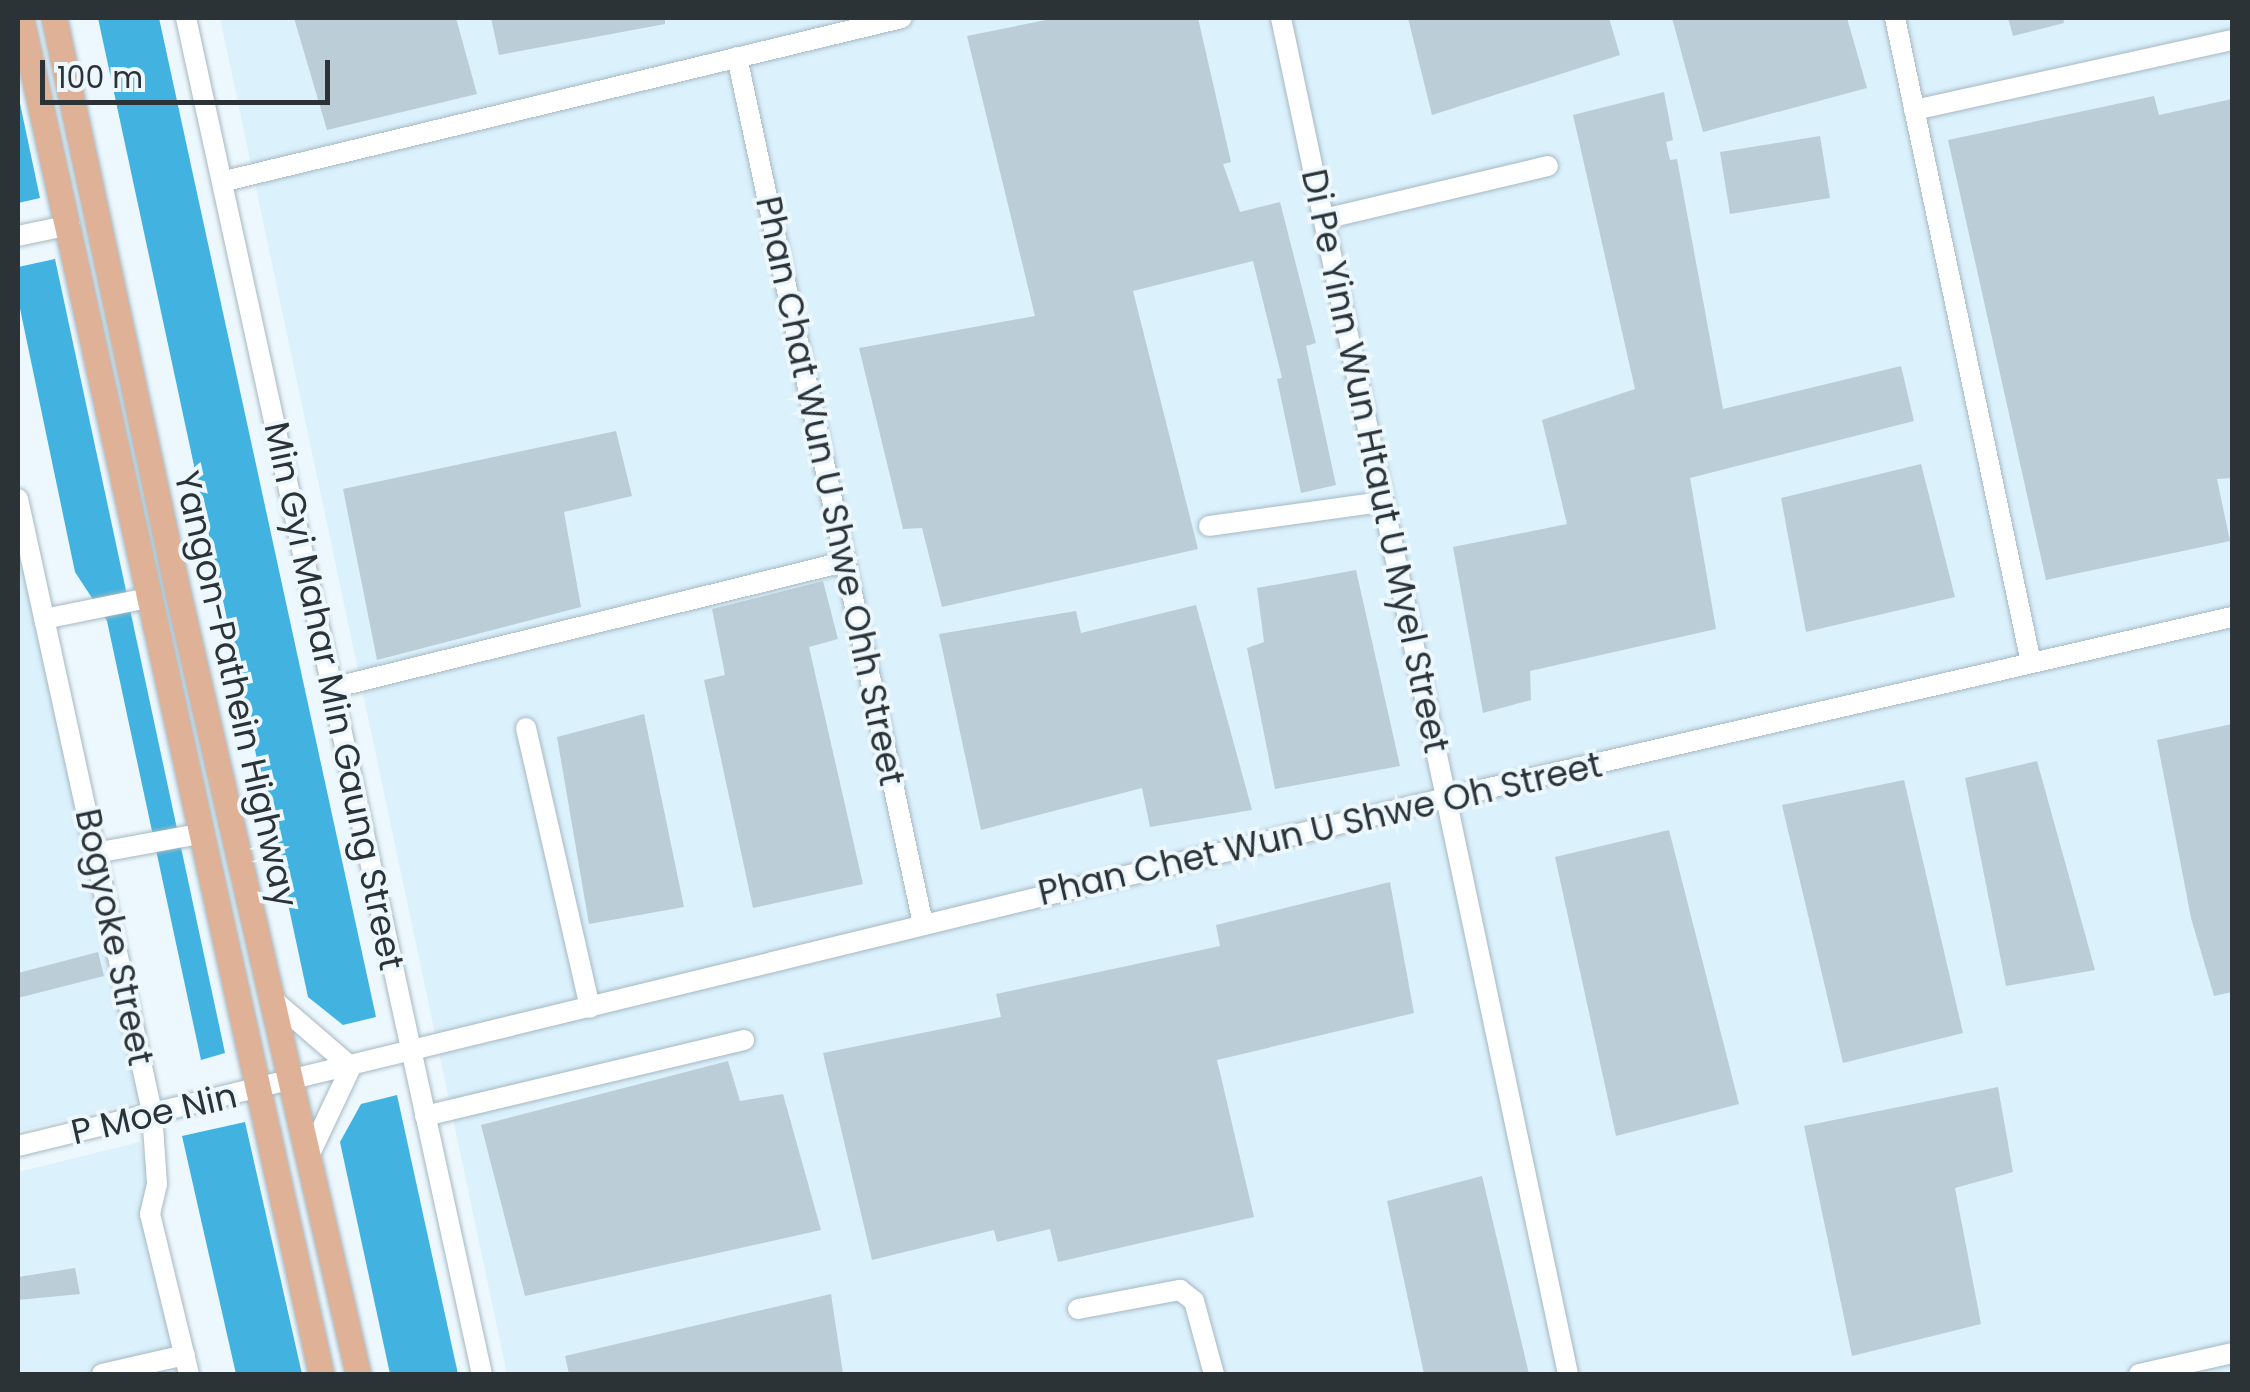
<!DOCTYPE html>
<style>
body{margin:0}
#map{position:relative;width:2250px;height:1392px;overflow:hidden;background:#edf8fe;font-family:Poppins,sans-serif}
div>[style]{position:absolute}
.built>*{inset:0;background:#dbf1fc}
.water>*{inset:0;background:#42b2e1}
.building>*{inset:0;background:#bbced7}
.roads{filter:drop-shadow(0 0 2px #a6b8c2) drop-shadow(0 0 2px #a6b8c2)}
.minor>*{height:20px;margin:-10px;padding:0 10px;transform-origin:10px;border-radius:10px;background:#fff}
.major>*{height:25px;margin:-12.5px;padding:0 12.5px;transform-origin:12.5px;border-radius:12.5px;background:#dfb297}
span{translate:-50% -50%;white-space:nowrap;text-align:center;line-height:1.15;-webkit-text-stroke:8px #edf8fe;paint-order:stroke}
.street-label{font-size:35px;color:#2c3337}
.frame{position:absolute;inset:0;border:20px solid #2c3337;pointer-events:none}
.scale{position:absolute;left:40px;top:60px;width:290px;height:45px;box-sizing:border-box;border:5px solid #2c3337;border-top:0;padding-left:12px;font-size:30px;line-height:35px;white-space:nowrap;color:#2c3337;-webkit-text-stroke:8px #edf8fe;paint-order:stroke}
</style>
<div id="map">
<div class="built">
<div style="clip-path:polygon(220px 18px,2232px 18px,2232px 1374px,507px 1374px)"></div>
<div style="clip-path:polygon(18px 545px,141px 1101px,18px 1131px)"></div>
<div style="clip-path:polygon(140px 1142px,194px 1374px,18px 1374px,18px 1172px)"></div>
</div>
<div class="water">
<div style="clip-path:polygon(98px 18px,159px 18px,376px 1017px,343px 1025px,308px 997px)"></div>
<div style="clip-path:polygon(18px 94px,40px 198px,18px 203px)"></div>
<div style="clip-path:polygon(55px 259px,225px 1053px,201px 1060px,107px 621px,75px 572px,18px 299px,18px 267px)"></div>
<div style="clip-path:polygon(397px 1095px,458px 1374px,390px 1374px,340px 1142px,361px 1104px)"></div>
<div style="clip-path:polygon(245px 1122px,302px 1374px,236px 1374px,182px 1136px)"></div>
</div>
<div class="building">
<div style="clip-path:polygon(294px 18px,456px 18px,477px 94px,327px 130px)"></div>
<div style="clip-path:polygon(491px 18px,665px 18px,665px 24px,499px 55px)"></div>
<div style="clip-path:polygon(1056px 18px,1198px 18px,1231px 162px,1223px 164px,1240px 212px,1280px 202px,1316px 343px,1306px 346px,1336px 485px,1301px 493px,1277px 379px,1282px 378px,1253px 261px,1133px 291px,1198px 549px,942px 607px,922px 528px,903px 529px,859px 348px,1035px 316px,967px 36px)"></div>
<div style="clip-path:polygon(1408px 18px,1609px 18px,1620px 55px,1432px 115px)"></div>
<div style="clip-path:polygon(1672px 18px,1847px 18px,1867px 88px,1703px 132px)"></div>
<div style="clip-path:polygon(2008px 18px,2063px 18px,2064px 23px,2013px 36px)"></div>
<div style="clip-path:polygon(1664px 92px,1673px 140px,1666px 142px,1670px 160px,1677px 159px,1723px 409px,1901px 366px,1914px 421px,1690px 478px,1716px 629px,1530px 671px,1531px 700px,1483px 713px,1453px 547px,1567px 524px,1542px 420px,1635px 389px,1573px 115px)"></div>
<div style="clip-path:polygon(2154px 96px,2159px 115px,2232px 99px,2232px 478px,2217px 479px,2230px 541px,2046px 580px,1948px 140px)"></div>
<div style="clip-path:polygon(1820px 136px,1830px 198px,1730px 214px,1720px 152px)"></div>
<div style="clip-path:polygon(616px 431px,632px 496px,564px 512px,581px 607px,377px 660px,343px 489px)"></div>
<div style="clip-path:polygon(1921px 464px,1955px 597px,1806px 632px,1781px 498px)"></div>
<div style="clip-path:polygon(1356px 570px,1400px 766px,1275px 789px,1247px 648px,1264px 642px,1257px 588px)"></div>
<div style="clip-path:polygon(823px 581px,838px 639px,809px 647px,863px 884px,753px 908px,704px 680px,725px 675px,712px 609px)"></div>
<div style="clip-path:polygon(1196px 605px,1252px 810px,1150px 827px,1142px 788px,981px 830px,939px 634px,1076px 611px,1081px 633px)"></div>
<div style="clip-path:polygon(644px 714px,684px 907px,589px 924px,557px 737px)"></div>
<div style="clip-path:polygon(2232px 724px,2232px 992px,2214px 996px,2191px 918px,2157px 740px)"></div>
<div style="clip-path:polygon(2037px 761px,2095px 970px,2006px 986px,1965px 778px)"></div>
<div style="clip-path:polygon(1904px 780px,1963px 1033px,1843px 1063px,1782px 805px)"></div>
<div style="clip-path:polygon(1669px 830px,1739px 1104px,1616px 1136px,1555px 857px)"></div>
<div style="clip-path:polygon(1390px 882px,1414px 1013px,1217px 1060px,1254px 1217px,1058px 1262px,1050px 1229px,997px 1242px,994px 1230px,872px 1260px,823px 1053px,1001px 1017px,996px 994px,1220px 946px,1216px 925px)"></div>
<div style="clip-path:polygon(98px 952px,104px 976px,18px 998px,18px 973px)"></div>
<div style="clip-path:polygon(728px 1061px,740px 1101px,783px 1094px,821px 1230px,525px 1296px,481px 1125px)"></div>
<div style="clip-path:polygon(1998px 1087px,2013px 1172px,1955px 1188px,1981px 1324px,1852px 1356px,1804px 1126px)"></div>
<div style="clip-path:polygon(1482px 1176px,1529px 1374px,1424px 1374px,1387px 1201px)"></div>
<div style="clip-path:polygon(75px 1268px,80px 1294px,18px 1300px,18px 1277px)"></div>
<div style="clip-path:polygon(831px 1294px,843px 1374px,569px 1374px,565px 1356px)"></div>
</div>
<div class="roads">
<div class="minor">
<div style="left:186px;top:18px;width:1388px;rotate:77.69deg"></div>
<div style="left:1281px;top:18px;width:1386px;rotate:78.05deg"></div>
<div style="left:1895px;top:18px;width:659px;rotate:78.09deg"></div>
<div style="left:737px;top:57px;width:887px;rotate:77.89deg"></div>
<div style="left:1914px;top:110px;width:326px;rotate:-12.4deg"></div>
<div style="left:225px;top:181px;width:696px;rotate:-13.54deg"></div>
<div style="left:1324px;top:219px;width:230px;rotate:-13.3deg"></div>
<div style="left:18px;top:236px;width:53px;rotate:-11.9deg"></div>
<div style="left:18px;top:499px;width:627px;rotate:77.67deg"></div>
<div style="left:152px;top:1112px;width:72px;rotate:86deg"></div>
<div style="left:157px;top:1184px;width:31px;rotate:103deg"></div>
<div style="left:150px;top:1214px;width:165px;rotate:76.3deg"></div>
<div style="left:1209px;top:526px;width:174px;rotate:-7.9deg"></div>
<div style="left:44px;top:619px;width:106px;rotate:-11.4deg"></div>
<div style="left:332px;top:688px;width:527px;rotate:-13.83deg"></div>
<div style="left:526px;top:728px;width:287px;rotate:77.1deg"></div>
<div style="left:95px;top:853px;width:106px;rotate:-10.4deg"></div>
<div style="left:270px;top:997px;width:107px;rotate:40.8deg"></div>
<div style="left:351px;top:1067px;width:103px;rotate:115.3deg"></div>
<div style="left:425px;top:1116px;width:328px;rotate:-13.4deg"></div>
<div style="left:18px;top:1146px;width:1470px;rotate:-13.7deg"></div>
<div style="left:1446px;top:798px;width:807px;rotate:-12.97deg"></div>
<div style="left:1078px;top:1309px;width:104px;rotate:-10.6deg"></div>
<div style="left:1180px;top:1290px;width:18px;rotate:38deg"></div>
<div style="left:1194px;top:1301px;width:76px;rotate:74.7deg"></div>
<div style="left:102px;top:1374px;width:85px;rotate:-12.9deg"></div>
<div style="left:2139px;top:1374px;width:95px;rotate:-12.7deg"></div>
</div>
<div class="major">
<div style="left:21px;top:18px;width:1389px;rotate:77.52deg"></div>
<div style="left:54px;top:18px;width:588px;rotate:77.83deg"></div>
<div style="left:178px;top:593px;width:801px;rotate:77.02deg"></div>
</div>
</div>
<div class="street-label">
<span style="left:1375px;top:461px;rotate:78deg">Di Pe Yinn Wun Htaut U Myel Street</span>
<span style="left:830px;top:491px;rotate:78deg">Phan Chat Wun U Shwe Ohh Street</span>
<span style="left:236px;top:689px;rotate:77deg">Yangon-Pathein Highway</span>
<span style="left:334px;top:696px;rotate:78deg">Min Gyi Mahar Min Gaung Street</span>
<span style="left:1320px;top:829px;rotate:-13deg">Phan Chet Wun U Shwe Oh Street</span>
<span style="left:114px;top:937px;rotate:78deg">Bogyoke Street</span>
<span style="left:154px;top:1114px;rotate:-13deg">P Moe Nin</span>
</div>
<div class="frame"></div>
<div class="scale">100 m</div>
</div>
